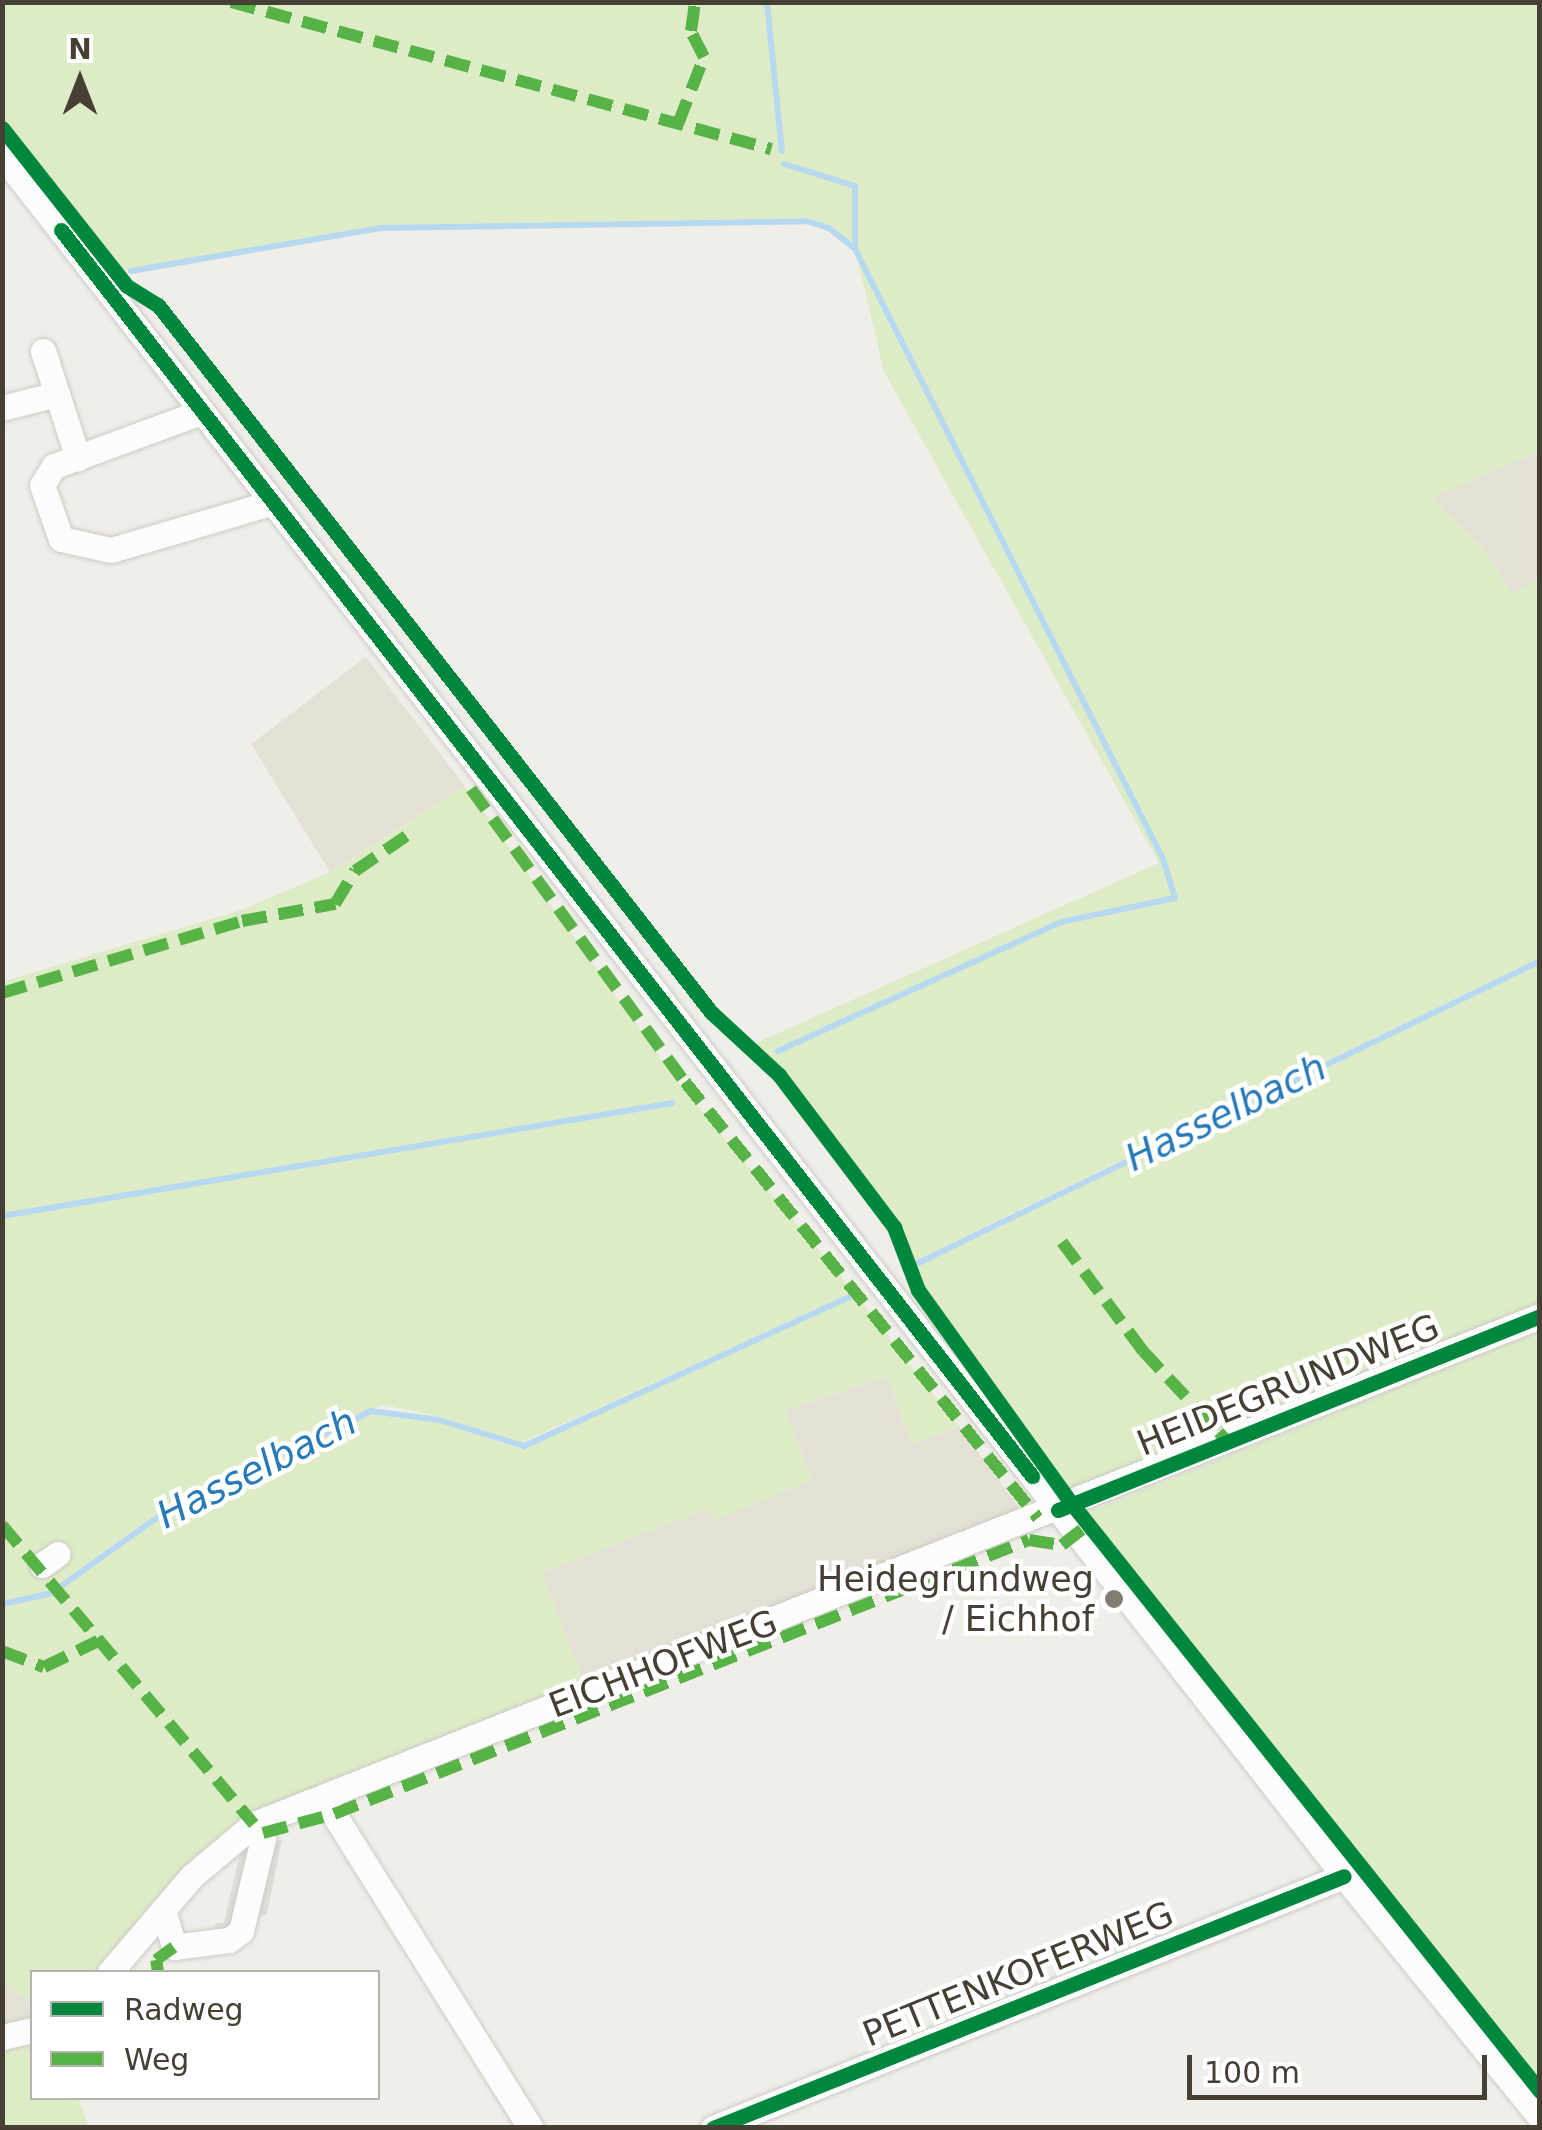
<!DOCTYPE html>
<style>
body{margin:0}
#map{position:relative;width:1542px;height:2130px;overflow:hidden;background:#f0eee8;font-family:"DejaVu Sans",sans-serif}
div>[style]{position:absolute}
.residential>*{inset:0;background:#e5e0d5}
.green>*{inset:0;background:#ddecc7}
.parking>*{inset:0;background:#dfddd8}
.stream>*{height:6px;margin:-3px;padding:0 3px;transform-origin:3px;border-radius:3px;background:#b7d9f0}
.roads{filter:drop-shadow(0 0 2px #cccac4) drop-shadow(0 0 2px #cccac4)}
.minor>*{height:25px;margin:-12.5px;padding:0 12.5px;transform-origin:12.5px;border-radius:12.5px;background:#fdfcfc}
.quiet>*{height:12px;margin-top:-6px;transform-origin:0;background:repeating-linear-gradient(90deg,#57b346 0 25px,transparent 0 37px)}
.cycleway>*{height:15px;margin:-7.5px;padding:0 7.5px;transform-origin:7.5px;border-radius:7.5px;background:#00873e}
.dots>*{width:28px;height:28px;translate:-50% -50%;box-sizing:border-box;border:5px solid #fff;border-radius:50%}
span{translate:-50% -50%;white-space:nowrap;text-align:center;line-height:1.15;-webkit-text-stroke:9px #fff;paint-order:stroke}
.street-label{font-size:35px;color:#464034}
.poi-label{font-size:35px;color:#464034}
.right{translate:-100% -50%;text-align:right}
.water-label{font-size:38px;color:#2879b8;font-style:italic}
.frame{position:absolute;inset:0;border:5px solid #464034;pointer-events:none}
.legend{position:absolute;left:30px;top:1970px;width:350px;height:130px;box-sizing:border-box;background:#fff;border:2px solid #b5b3ae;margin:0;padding:12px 18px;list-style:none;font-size:30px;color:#464034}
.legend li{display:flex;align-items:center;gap:20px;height:50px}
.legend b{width:50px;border:2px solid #b5b3ae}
.north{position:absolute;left:30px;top:30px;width:100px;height:100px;-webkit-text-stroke:8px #fff;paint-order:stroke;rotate:0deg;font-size:28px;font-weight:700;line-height:40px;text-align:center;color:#464034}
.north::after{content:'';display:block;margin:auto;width:35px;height:45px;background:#464034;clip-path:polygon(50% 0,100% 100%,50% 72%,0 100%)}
.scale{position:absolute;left:1187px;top:2055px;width:300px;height:45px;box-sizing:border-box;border:5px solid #464034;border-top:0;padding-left:12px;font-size:30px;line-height:35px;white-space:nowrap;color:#464034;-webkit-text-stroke:8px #fff;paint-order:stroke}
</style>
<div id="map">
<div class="residential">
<div style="clip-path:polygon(1539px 451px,1539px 579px,1513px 594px,1484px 549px,1431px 498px)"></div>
<div style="clip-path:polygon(366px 657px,465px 786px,330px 872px,251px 744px)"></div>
<div style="clip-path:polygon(887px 1377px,912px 1444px,959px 1426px,1023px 1513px,585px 1685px,541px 1573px,709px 1508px,714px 1520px,812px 1479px,785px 1410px)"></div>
<div style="clip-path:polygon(2px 1983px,32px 2002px,32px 2022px,3px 2029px)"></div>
</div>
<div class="green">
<div style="clip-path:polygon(3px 2px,1539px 3px,1539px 451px,1432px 498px,1484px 549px,1512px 593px,1539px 579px,1539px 958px,912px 1262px,888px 1212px,756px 1043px,1159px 863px,884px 372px,855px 249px,831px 226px,807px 218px,381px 225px,120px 271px,3px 119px)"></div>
<div style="clip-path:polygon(465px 786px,680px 1085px,854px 1292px,520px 1443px,437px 1416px,384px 1405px,369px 1409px,171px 1503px,53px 1588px,174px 1507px,371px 1413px,386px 1410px,438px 1422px,521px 1449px,857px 1296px,959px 1426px,912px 1445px,887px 1377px,786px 1410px,812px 1480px,714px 1521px,709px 1508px,542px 1573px,585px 1685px,246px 1819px,100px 1972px,32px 1972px,32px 2002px,2px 1983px,2px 982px,244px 909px,330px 872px)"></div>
<div style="clip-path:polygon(1539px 963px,1539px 1303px,1068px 1492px,979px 1373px,914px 1268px)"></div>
<div style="clip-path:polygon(1539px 1331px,1539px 2079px,1083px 1514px)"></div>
<div style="clip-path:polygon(32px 2039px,32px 2098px,78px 2098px,89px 2127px,3px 2128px,3px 2045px)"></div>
</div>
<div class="parking">
<div style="clip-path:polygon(282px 1839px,267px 1914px,220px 1934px,214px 1924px,224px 1922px,241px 1850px)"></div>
</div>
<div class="stream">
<div style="left:767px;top:2px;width:150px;rotate:84.3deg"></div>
<div style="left:784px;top:164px;width:74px;rotate:17.2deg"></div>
<div style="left:855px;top:186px;width:62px;rotate:90deg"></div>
<div style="left:131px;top:271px;width:253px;rotate:-9.8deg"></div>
<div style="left:380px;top:228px;width:427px;rotate:-0.9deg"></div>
<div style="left:807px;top:221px;width:23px;rotate:18deg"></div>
<div style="left:829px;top:228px;width:33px;rotate:39deg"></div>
<div style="left:855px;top:249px;width:683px;rotate:63.21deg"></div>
<div style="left:1163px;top:859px;width:41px;rotate:72.9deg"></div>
<div style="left:1175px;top:898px;width:116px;rotate:168.1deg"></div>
<div style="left:1061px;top:922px;width:311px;rotate:155.5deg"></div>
<div style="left:2px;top:1216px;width:680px;rotate:-9.56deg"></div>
<div style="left:912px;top:1266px;width:698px;rotate:-25.9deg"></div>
<div style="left:60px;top:1587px;width:139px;rotate:-35.6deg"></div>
<div style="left:173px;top:1506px;width:220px;rotate:-25.6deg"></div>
<div style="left:371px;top:1411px;width:69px;rotate:7.5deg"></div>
<div style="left:439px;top:1420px;width:89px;rotate:17deg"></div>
<div style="left:524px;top:1446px;width:365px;rotate:-24.6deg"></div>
<div style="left:2px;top:1604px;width:52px;rotate:-12.2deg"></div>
</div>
<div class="roads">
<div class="minor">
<div style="left:2px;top:155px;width:2182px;rotate:52.05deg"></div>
<div style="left:1344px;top:1876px;width:311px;rotate:50.9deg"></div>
<div style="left:43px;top:351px;width:113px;rotate:71.9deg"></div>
<div style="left:2px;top:408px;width:57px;rotate:-14.3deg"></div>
<div style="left:201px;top:412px;width:157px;rotate:159.8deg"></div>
<div style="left:54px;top:466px;width:22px;rotate:122deg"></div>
<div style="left:42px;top:485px;width:57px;rotate:70.6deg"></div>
<div style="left:61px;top:539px;width:51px;rotate:12.4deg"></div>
<div style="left:111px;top:550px;width:167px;rotate:-16.4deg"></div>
<div style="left:42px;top:1565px;width:19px;rotate:-35deg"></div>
<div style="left:323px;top:1797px;width:391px;rotate:57.9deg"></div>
<div style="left:163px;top:1910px;width:39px;rotate:73deg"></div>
<div style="left:174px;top:1947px;width:55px;rotate:-7.3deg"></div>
<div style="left:229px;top:1940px;width:15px;rotate:-37deg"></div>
<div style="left:241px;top:1931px;width:95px;rotate:-76.6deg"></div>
<div style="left:263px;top:1839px;width:17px;rotate:-121deg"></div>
<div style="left:110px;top:1972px;width:126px;rotate:-49.5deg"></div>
<div style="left:192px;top:1876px;width:81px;rotate:-40deg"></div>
<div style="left:254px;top:1824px;width:1383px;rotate:-21.56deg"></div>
<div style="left:2px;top:2037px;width:31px;rotate:-13deg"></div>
<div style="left:713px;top:2128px;width:679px;rotate:-21.77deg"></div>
</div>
</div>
<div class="quiet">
<div style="left:231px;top:2px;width:560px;rotate:15.23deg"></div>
<div style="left:678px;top:124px;width:72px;rotate:-68.8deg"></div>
<div style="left:704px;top:57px;width:29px;rotate:-117deg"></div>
<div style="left:691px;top:31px;width:29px;rotate:-82deg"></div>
<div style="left:471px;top:789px;width:363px;rotate:53.9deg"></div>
<div style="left:685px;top:1082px;width:561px;rotate:51.01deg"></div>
<div style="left:2px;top:993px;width:251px;rotate:-16.7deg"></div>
<div style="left:242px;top:921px;width:95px;rotate:-10.4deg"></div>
<div style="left:335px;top:904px;width:39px;rotate:-59deg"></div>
<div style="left:355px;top:871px;width:73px;rotate:-34.3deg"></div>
<div style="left:1062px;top:1242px;width:136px;rotate:53.4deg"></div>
<div style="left:1143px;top:1351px;width:123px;rotate:47deg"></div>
<div style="left:2px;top:1525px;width:391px;rotate:49.9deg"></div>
<div style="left:2px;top:1651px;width:45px;rotate:20.9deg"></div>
<div style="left:44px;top:1667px;width:60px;rotate:-25.7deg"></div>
<div style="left:263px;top:1833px;width:73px;rotate:-15deg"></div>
<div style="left:334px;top:1814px;width:747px;rotate:-21.52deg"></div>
<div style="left:1029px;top:1540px;width:33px;rotate:9deg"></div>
<div style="left:1062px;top:1545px;width:33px;rotate:-38deg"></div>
<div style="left:158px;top:1972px;width:12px;rotate:-99deg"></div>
<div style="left:156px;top:1960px;width:22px;rotate:-36deg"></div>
</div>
<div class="cycleway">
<div style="left:2px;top:128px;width:201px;rotate:51.7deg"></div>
<div style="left:127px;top:286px;width:36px;rotate:32deg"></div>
<div style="left:158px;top:305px;width:898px;rotate:51.97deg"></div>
<div style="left:711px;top:1012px;width:93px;rotate:42.8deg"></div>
<div style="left:779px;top:1075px;width:191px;rotate:52.9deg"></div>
<div style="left:894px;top:1227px;width:67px;rotate:69.1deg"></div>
<div style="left:918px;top:1290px;width:264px;rotate:54.3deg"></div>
<div style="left:1072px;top:1504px;width:751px;rotate:51.44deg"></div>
<div style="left:61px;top:230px;width:1580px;rotate:52.07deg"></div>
<div style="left:1058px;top:1510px;width:520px;rotate:-21.92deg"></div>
<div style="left:713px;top:2128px;width:679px;rotate:-21.77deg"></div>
</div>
<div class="dots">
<div style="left:1114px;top:1599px;background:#827d73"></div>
</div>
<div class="street-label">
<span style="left:1288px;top:1385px;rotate:-22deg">HEIDEGRUNDWEG</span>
<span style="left:663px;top:1664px;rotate:-21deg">EICHHOFWEG</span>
<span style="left:1018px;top:1974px;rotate:-22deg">PETTENKOFERWEG</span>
</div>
<div class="poi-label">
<span class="right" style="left:1094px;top:1599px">Heidegrundweg<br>/ Eichhof</span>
</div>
<div class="water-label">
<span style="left:1226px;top:1113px;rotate:-26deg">Hasselbach</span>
<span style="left:257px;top:1469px;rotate:-27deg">Hasselbach</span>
</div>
<div class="frame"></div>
<ul class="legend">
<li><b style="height:12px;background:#00873e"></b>Radweg</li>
<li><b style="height:12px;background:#57b346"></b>Weg</li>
</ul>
<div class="north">N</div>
<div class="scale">100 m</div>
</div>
